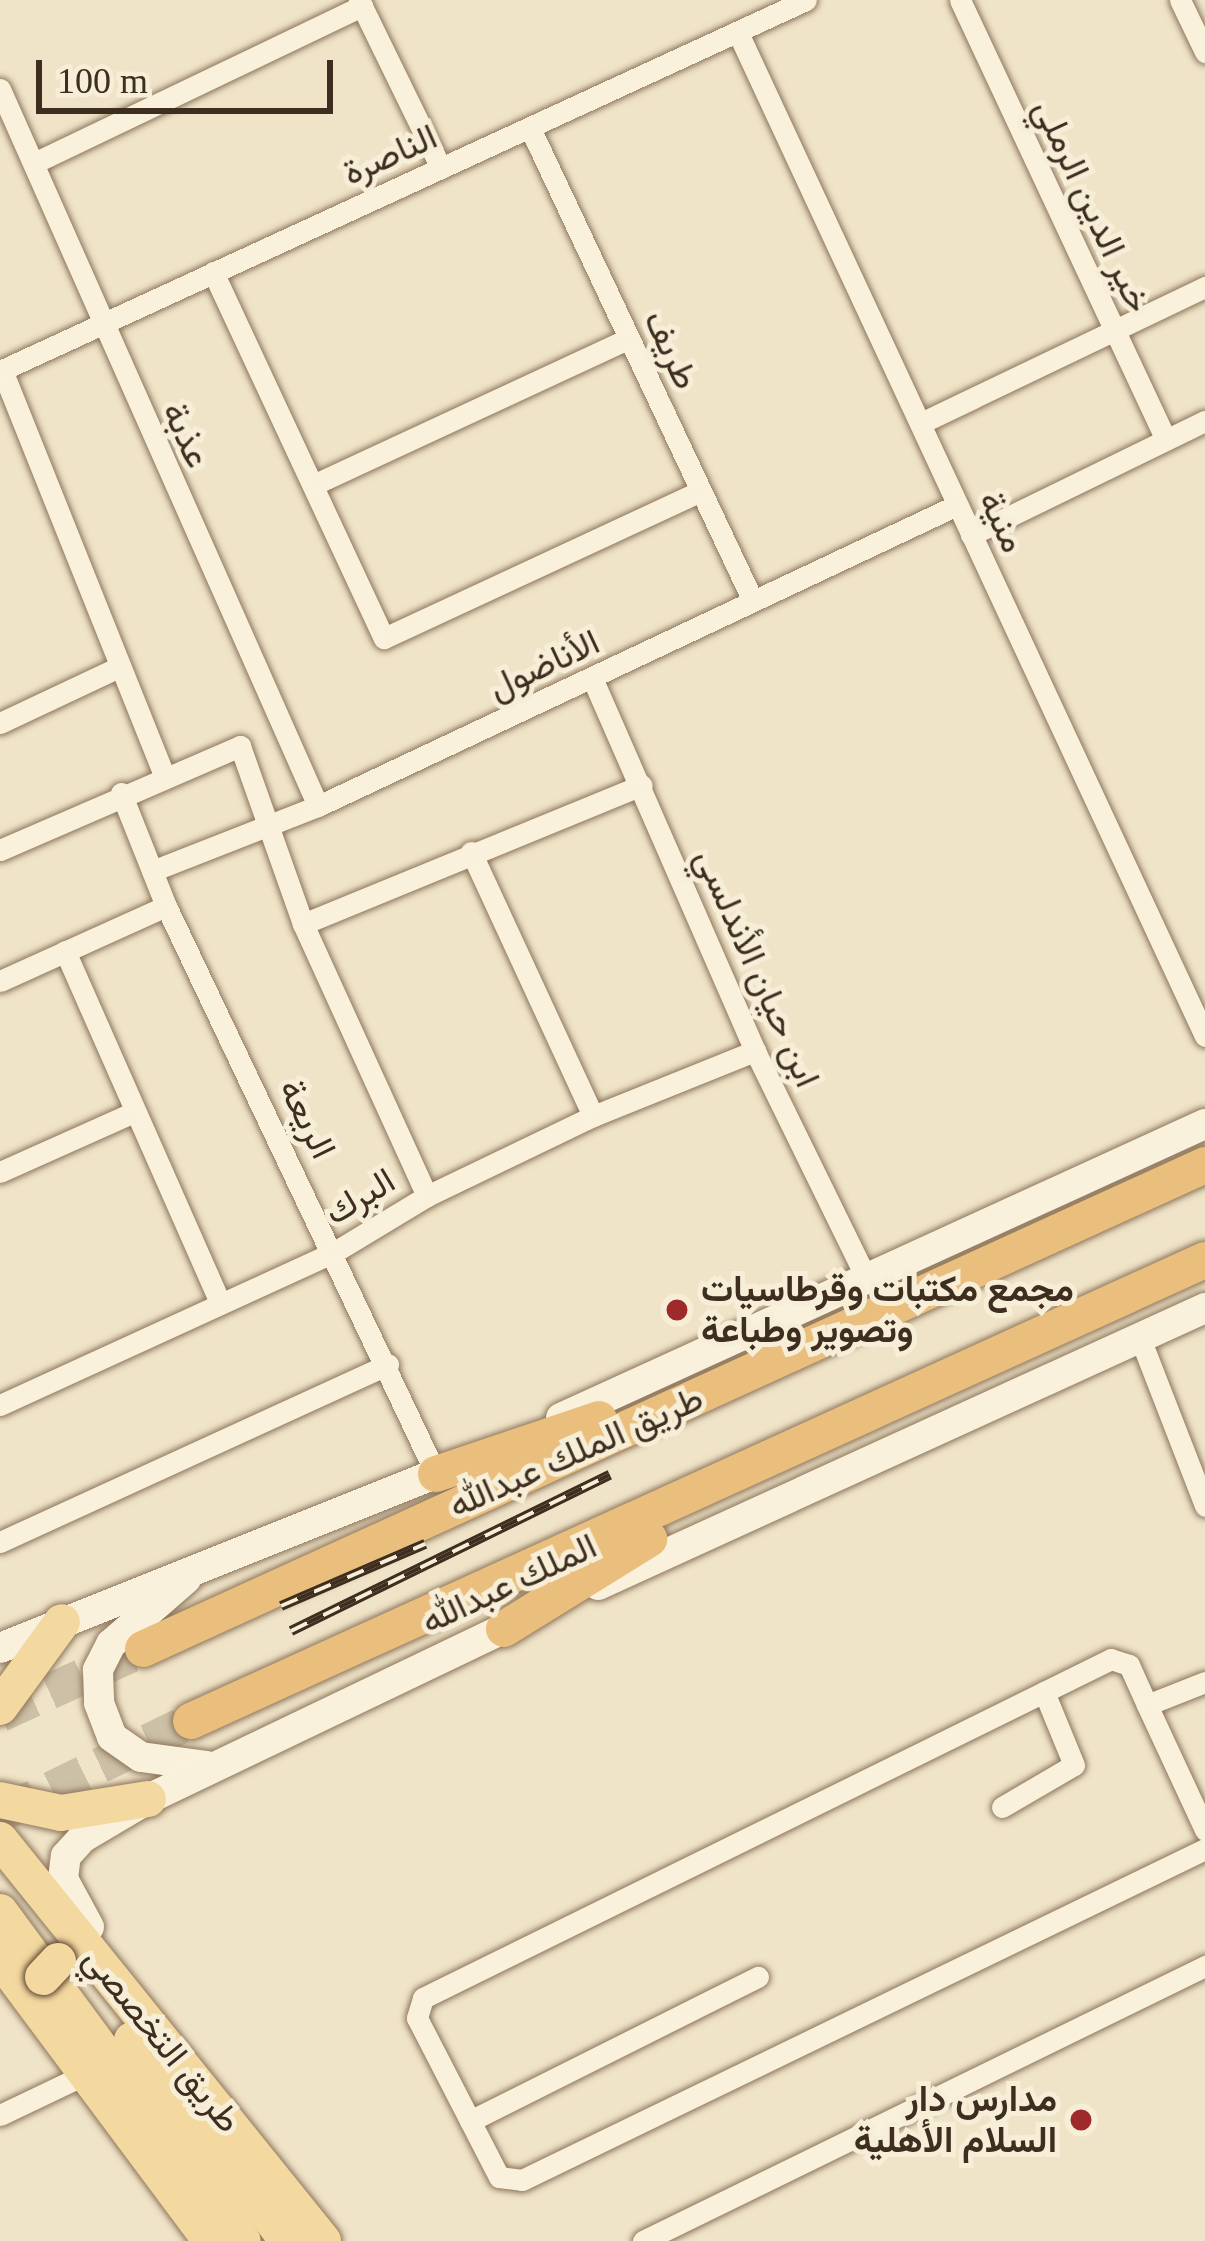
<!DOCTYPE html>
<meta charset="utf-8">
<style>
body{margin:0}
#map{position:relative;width:1205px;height:2241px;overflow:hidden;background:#f0e4c8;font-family:"Times New Roman",Vazirmatn,serif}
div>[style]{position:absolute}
.trunk-tunnel>*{height:36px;margin-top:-18px;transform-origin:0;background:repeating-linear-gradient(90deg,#ccc0a6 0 36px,transparent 0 54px)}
.roads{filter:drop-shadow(0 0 3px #8d765c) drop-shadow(0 0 3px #8d765c)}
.minor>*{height:21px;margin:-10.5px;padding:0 10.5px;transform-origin:10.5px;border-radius:10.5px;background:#faf1dc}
.secondary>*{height:30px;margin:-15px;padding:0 15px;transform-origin:15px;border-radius:15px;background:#faf1dc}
.primary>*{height:36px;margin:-18px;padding:0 18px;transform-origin:18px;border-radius:18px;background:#f3d9a0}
.trunk>*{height:36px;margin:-18px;padding:0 18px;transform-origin:18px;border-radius:18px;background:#eabe7c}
.rail>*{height:10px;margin-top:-5px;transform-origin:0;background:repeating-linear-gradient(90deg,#f7eed8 0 18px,#3d2e20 0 36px);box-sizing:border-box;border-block:3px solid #3d2e20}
.bridges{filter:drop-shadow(0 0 3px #5b4430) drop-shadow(0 0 3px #5b4430)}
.primary-bridge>*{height:36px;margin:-18px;padding:0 18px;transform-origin:18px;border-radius:18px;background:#f3d9a0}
.dots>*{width:33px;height:33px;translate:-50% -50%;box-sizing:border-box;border:6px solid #f7eed8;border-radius:50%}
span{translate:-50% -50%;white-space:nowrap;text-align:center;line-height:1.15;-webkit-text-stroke:10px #f7eed8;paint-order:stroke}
.street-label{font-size:36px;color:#3d2e20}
.poi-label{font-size:36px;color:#3d2e20;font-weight:700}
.left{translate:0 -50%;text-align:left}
.right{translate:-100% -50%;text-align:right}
.scale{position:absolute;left:36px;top:60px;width:297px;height:54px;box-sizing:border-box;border:6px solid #3d2e20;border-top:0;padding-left:15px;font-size:36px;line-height:42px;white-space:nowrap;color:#3d2e20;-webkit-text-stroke:9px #f7eed8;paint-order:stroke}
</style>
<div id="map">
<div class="trunk-tunnel">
<div style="left:0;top:1714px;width:157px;rotate:-24.4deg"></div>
<div style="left:3px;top:1813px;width:209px;rotate:-26.1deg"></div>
</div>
<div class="roads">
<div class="minor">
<div style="left:359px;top:0;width:187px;rotate:64deg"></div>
<div style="left:960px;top:0;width:485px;rotate:64.9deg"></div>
<div style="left:1180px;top:0;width:58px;rotate:64.3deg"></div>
<div style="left:739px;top:35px;width:1104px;rotate:65.04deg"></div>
<div style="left:0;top:89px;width:784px;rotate:66.08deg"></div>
<div style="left:530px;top:128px;width:523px;rotate:64.76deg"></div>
<div style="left:34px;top:163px;width:364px;rotate:-25.6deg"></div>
<div style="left:213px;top:272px;width:404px;rotate:65deg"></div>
<div style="left:384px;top:638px;width:349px;rotate:-24.9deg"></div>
<div style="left:2px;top:370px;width:438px;rotate:68.2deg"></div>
<div style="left:0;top:371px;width:887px;rotate:-24.72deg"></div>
<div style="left:921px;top:423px;width:315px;rotate:-25.6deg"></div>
<div style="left:315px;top:484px;width:346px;rotate:-24.9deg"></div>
<div style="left:971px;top:535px;width:260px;rotate:-26deg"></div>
<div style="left:593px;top:680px;width:405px;rotate:66.4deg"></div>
<div style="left:755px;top:1051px;width:255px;rotate:63.9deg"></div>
<div style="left:0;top:723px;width:132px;rotate:-25.2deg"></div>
<div style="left:121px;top:793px;width:122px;rotate:68.3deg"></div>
<div style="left:166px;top:906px;width:629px;rotate:64.58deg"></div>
<div style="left:0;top:850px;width:262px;rotate:-23.4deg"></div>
<div style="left:240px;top:746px;width:189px;rotate:70.5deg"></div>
<div style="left:303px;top:924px;width:299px;rotate:65.5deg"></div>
<div style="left:471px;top:852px;width:291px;rotate:65.2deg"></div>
<div style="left:152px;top:871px;width:178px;rotate:-21.4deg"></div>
<div style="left:318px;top:806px;width:706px;rotate:-25.22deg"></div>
<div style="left:303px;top:924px;width:366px;rotate:-22.3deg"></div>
<div style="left:65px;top:951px;width:381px;rotate:66.2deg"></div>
<div style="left:0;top:981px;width:182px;rotate:-24.3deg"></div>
<div style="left:0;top:1172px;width:145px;rotate:-24.1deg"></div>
<div style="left:1140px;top:1338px;width:180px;rotate:68.8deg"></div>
<div style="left:0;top:1405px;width:370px;rotate:-24.6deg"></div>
<div style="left:336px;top:1251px;width:106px;rotate:-31.1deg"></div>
<div style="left:427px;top:1196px;width:184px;rotate:-25.7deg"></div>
<div style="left:593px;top:1116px;width:175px;rotate:-21.9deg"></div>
<div style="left:0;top:1542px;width:427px;rotate:-24.6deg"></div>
<div style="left:1205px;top:1682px;width:62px;rotate:158.4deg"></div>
<div style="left:1147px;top:1705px;width:44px;rotate:-114.2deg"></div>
<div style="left:1129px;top:1665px;width:19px;rotate:-162deg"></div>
<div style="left:1111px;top:1659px;width:767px;rotate:153.77deg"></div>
<div style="left:423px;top:1998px;width:21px;rotate:107deg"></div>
<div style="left:417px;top:2018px;width:179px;rotate:62.7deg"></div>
<div style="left:499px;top:2177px;width:23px;rotate:7deg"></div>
<div style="left:522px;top:2180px;width:759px;rotate:-25.86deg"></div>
<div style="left:1147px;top:1705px;width:138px;rotate:65.1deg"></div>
<div style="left:1002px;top:1807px;width:83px;rotate:-30.3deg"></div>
<div style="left:1074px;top:1765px;width:79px;rotate:-112.3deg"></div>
<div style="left:0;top:2115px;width:98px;rotate:-25.5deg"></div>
<div style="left:470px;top:2121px;width:322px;rotate:-26.6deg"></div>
<div style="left:643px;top:2241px;width:626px;rotate:-26.07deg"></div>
</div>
<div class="secondary">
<div style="left:561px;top:1418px;width:708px;rotate:-24.54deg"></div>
<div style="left:186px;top:1579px;width:99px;rotate:139.1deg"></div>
<div style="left:111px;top:1644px;width:29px;rotate:117deg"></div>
<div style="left:98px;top:1670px;width:33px;rotate:88deg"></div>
<div style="left:99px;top:1703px;width:36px;rotate:69deg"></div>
<div style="left:112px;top:1737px;width:35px;rotate:35deg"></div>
<div style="left:141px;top:1757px;width:67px;rotate:7.8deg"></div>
<div style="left:598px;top:1585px;width:667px;rotate:-24.53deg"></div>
<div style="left:0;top:1648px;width:492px;rotate:-21.8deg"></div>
<div style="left:89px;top:1927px;width:55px;rotate:-118.4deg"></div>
<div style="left:63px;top:1879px;width:23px;rotate:-83deg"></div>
<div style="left:66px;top:1856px;width:24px;rotate:-48deg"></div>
<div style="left:82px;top:1838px;width:77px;rotate:-30.6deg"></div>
<div style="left:148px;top:1799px;width:415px;rotate:-25.6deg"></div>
</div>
<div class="primary">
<div style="left:0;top:1707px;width:105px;rotate:-53.9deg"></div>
<div style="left:0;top:1800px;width:62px;rotate:12deg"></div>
<div style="left:61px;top:1813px;width:88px;rotate:-9.1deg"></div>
<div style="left:0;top:1840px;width:515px;rotate:51.15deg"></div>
<div style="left:0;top:1912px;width:409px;rotate:53.6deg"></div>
<div style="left:0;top:1958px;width:353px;rotate:53.3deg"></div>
<div style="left:132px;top:2040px;width:254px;rotate:52.2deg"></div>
</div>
<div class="trunk">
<div style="left:436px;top:1474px;width:172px;rotate:-18.6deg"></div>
<div style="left:504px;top:1629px;width:171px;rotate:-31.8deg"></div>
<div style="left:143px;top:1649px;width:1167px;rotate:-24.5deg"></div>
<div style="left:191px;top:1721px;width:1114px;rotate:-24.45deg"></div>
</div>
</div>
<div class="rail">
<div style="left:281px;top:1606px;width:157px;rotate:-23.3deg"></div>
<div style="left:291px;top:1631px;width:355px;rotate:-26.1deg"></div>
</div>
<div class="bridges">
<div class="primary-bridge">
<div style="left:43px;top:1977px;width:22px;rotate:-47deg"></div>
</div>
</div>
<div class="dots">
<div style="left:677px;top:1310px;background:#9e2a2b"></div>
<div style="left:1081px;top:2120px;background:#9e2a2b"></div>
</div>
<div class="street-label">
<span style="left:390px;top:155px;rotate:-24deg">الناصرة</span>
<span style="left:1092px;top:206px;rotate:65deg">خير الدين الرملي</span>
<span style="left:671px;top:350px;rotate:65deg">طريف</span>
<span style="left:186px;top:435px;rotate:66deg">عذبة</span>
<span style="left:1002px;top:522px;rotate:65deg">منية</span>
<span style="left:544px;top:665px;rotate:-25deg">الأناضول</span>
<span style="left:757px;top:968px;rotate:66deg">ابن حيان الأندلسي</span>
<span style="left:307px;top:1119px;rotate:64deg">الريعة</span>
<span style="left:360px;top:1197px;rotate:-31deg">البرك</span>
<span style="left:576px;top:1452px;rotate:-24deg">طريق الملك عبدالله</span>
<span style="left:509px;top:1584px;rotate:-25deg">الملك عبدالله</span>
<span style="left:162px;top:2040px;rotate:51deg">طريق التخصصي</span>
</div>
<div class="poi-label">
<span class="left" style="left:701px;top:1310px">مجمع مكتبات وقرطاسيات<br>وتصوير وطباعة</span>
<span class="right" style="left:1057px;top:2120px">مدارس دار<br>السلام الأهلية</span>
</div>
<div class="scale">100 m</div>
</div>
